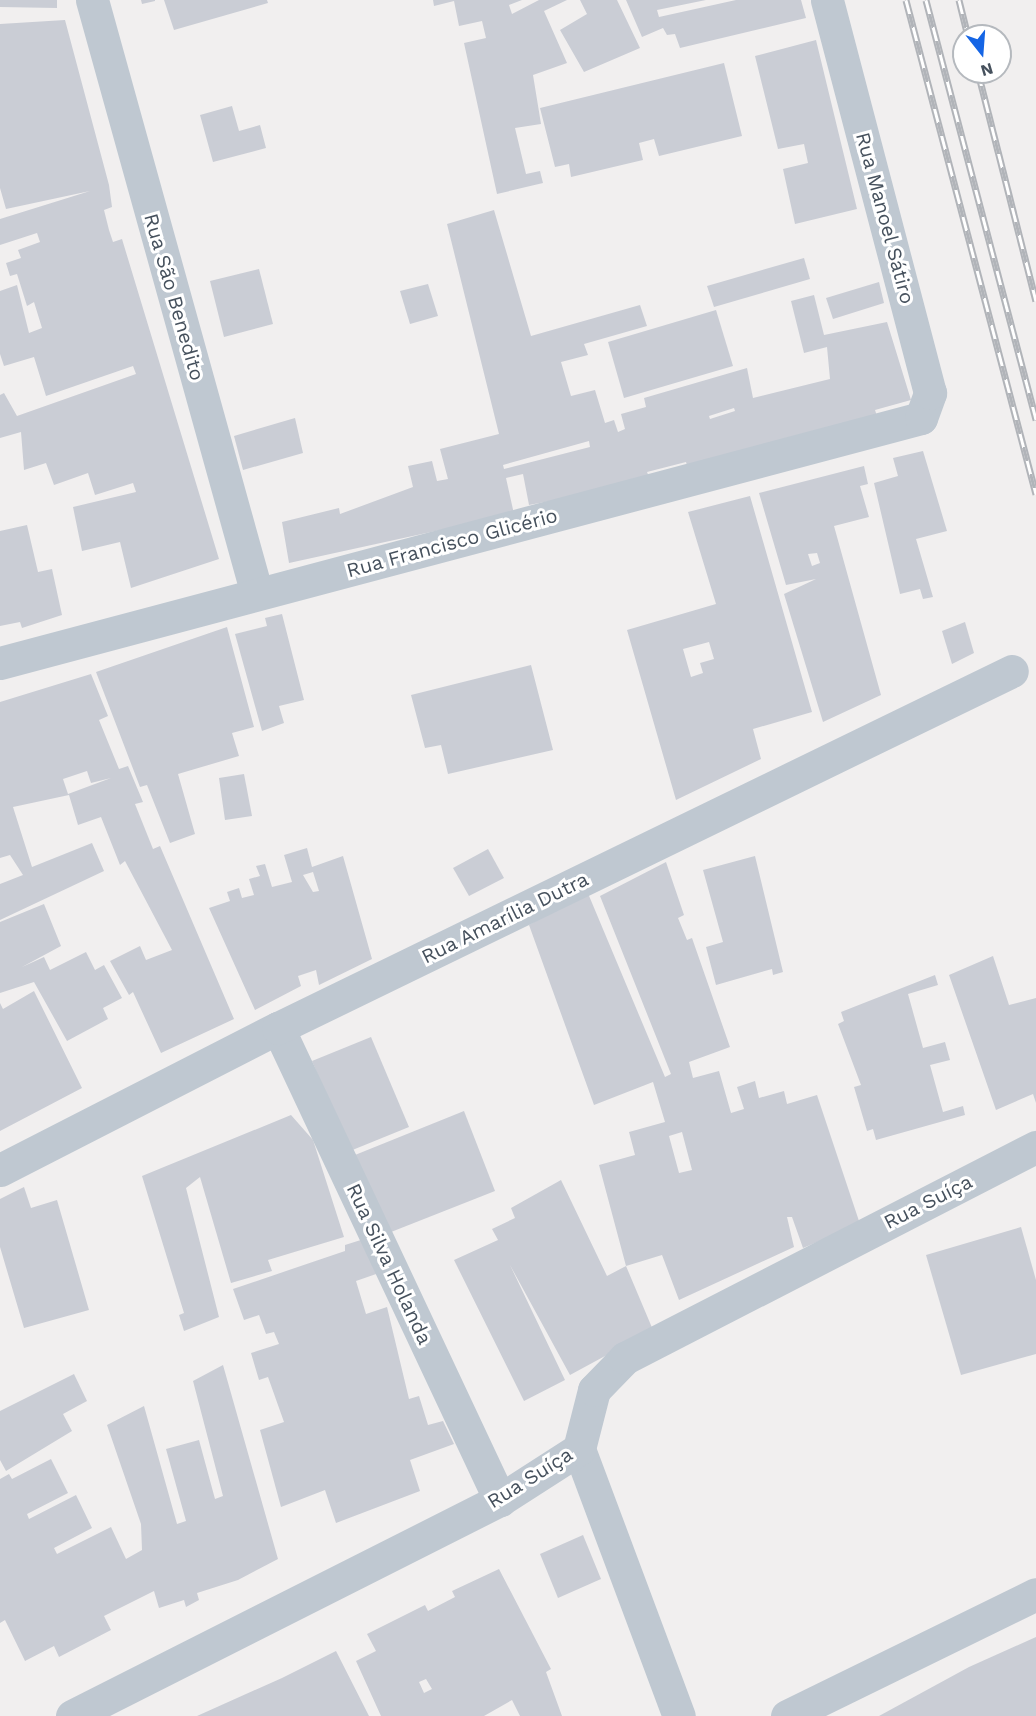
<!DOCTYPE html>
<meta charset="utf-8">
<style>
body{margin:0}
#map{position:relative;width:1036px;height:1716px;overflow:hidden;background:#f1efef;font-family:"Work Sans",sans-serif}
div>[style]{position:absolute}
.building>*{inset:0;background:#cacdd5}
.street>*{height:33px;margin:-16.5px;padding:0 16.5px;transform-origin:16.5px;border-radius:16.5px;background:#bfc8d1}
.rail>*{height:7px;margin-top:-3.5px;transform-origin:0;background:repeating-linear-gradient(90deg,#fff 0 14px,#b1b4b9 0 28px);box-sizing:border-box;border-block:2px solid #b1b4b9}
span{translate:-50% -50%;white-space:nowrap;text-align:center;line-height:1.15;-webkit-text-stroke:6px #fff;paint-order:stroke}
.street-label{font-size:20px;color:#46515d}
.north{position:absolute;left:952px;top:24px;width:60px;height:60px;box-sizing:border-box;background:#fff;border:2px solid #b5b9be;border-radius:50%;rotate:163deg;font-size:16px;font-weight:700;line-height:24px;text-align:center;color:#46515d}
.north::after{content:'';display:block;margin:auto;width:21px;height:27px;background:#1565e5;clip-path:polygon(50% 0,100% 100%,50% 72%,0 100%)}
</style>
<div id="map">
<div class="building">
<div style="clip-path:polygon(0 0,57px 0,57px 8px,0 7px)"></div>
<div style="clip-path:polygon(141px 0,155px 0,155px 1px,142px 4px)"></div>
<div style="clip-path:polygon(164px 0,267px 0,268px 3px,174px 30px)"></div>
<div style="clip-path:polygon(433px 0,522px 0,509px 5px,512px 14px,539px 0,567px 0,544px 11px,567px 63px,533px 75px,541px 124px,515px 128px,526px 174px,540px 171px,543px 183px,497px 194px,464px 43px,486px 38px,482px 21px,459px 26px,454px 1px,434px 6px)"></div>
<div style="clip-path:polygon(580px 0,617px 0,640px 48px,584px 72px,560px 30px,587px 14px)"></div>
<div style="clip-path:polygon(626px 0,706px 0,657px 10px,659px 17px,736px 0,801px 0,806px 18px,680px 48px,675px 34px,667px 35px,663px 28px,642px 37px)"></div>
<div style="clip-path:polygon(65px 20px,109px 185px,112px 207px,104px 210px,109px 230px,113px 242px,122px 239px,219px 559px,131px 588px,120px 542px,82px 551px,73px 507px,136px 492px,133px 483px,95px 495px,88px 473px,54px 485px,46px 463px,24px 470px,21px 432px,0 438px,0 395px,4px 393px,17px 416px,136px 374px,133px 366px,46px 396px,34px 357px,4px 366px,0 354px,0 291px,17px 285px,29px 333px,42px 328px,34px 302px,27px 306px,17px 274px,10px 276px,6px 263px,21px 258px,18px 250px,40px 242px,37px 233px,0 245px,0 219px,90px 191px,6px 209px,0 188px,0 24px)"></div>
<div style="clip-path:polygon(816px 40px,857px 209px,795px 224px,783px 169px,808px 163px,804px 144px,778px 149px,755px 56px)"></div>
<div style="clip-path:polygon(724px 63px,742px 136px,659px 156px,654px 139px,639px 143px,643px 160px,571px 177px,569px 164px,555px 167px,540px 108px)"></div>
<div style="clip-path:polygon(232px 106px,239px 131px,260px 125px,266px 148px,213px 162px,200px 115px)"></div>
<div style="clip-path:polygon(evenodd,494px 210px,531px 336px,640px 305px,647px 326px,584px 344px,588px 355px,561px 362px,571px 396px,595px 390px,605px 423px,614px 420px,618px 432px,625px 429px,621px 414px,646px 407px,644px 398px,747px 368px,753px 398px,830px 379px,827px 347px,804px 353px,791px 301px,814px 295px,824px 335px,887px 322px,911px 400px,875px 410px,879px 422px,689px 472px,686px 462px,647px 472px,651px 482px,529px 505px,523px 474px,506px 478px,514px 514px,289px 563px,282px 522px,339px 508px,340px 514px,413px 487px,408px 466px,432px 461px,437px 481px,448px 479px,440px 449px,499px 434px,447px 224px,494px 210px,734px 408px,735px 411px,710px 419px,709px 416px,734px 408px,494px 210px,589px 441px,590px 447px,504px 469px,503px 465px,589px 441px)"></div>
<div style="clip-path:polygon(804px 258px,810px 279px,714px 307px,707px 286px)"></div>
<div style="clip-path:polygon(259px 269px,273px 324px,224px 337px,210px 281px)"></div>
<div style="clip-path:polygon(879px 282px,884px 303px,833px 319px,826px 298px)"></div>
<div style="clip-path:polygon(428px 284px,438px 316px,410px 324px,400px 291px)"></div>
<div style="clip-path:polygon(716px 310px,733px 366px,624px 398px,608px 342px)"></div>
<div style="clip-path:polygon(295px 418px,303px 453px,243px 470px,234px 436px)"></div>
<div style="clip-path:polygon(923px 451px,947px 531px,916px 539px,933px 597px,923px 599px,920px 589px,900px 594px,874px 483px,898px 476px,893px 458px)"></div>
<div style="clip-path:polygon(evenodd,864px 466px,868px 484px,860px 486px,869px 517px,834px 526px,881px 695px,823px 722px,784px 594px,816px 579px,786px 585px,759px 493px,864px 466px,817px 553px,820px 563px,812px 566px,808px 554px,817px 553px)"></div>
<div style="clip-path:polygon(evenodd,750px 496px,812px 712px,753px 729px,761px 759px,676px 800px,627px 630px,716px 604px,688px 512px,750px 496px,709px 642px,714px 659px,700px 663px,703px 673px,691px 677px,683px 649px,709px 642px)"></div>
<div style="clip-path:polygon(27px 525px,38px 572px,52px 569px,62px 615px,22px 628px,20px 622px,0 626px,0 531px)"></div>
<div style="clip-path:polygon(282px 614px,304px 700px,279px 706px,284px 723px,262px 731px,235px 634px,267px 626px,265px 618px)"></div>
<div style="clip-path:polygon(965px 622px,974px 653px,952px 664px,942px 631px)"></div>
<div style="clip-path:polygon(227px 627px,254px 727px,232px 733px,239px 756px,178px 774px,195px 834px,170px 843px,147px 785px,140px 787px,96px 672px)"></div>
<div style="clip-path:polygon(531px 665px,553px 750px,448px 774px,441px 745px,425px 748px,411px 695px)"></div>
<div style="clip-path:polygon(evenodd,91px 674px,108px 716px,99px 720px,119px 769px,128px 766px,143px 802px,135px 804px,153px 849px,160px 846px,234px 1019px,161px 1053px,133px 992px,129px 995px,110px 961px,140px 946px,146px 960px,172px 950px,125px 861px,120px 865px,101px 817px,78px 825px,69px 795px,13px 807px,32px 867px,92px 843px,104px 871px,0 920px,0 884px,23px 875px,10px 855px,0 858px,0 702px,91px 674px,87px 771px,91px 783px,111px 778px,68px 794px,63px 779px,87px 771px)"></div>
<div style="clip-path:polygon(244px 774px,252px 816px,225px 820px,219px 778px)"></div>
<div style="clip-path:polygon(evenodd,307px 848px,312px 867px,343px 856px,372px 959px,319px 985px,316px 970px,298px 976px,301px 986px,255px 1010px,209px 908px,230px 901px,227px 892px,239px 888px,242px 898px,254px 895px,249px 879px,260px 876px,256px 866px,265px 864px,272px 887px,292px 882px,284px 855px,307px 848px,313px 872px,319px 891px,313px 892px,303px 875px,313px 872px)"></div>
<div style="clip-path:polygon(488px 849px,504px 878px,469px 896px,453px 868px)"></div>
<div style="clip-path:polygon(755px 856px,783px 972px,773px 975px,772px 969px,716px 985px,706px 947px,723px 942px,703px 870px)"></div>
<div style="clip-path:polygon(evenodd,666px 862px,684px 915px,678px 918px,687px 940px,692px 938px,730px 1047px,689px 1062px,693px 1078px,719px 1071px,731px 1113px,744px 1109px,737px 1087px,755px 1081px,759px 1098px,784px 1091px,787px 1104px,817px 1095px,860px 1224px,803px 1248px,792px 1217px,787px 1217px,794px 1247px,679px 1300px,662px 1255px,626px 1266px,599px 1165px,635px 1155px,629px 1132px,665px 1122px,653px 1082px,594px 1105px,529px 925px,587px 891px,665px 1077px,671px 1074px,600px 896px,666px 862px,682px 1132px,692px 1170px,679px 1173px,669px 1136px,682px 1132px)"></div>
<div style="clip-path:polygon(44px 904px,61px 946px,22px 967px,44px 957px,50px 970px,86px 952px,95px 970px,104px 965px,122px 998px,103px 1008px,108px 1019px,67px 1041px,34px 982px,0 993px,0 922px)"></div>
<div style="clip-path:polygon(993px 956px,1009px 1005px,1036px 998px,1036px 1103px,1033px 1094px,996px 1110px,949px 975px)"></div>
<div style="clip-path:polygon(935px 975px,938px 985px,908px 994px,923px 1048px,945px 1042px,950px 1060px,930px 1065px,943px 1112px,963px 1106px,965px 1115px,876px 1140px,873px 1129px,867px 1131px,854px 1087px,861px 1085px,838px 1024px,844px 1021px,841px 1012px)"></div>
<div style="clip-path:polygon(34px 991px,82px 1088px,0 1131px,0 1003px,3px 1009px)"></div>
<div style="clip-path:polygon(371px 1037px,409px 1127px,350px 1151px,312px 1061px)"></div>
<div style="clip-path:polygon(464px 1111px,495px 1191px,386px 1234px,355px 1155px)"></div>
<div style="clip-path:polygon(291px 1115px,313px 1140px,344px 1237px,268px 1260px,272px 1271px,231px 1283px,200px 1177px,186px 1188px,219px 1317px,184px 1331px,179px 1315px,184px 1313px,142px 1176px)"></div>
<div style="clip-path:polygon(561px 1180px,607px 1276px,626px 1266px,653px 1330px,570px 1375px,510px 1265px,565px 1380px,524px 1401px,454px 1260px,498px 1240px,492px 1229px,515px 1218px,511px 1208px)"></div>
<div style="clip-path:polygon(24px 1187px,31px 1208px,57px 1200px,89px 1310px,24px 1328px,0 1247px,0 1199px)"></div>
<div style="clip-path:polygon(1021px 1227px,1036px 1280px,1036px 1354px,961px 1375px,926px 1255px)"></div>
<div style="clip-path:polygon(364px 1239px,379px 1273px,356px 1281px,366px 1314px,387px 1307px,409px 1399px,419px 1396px,428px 1425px,443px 1421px,454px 1444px,410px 1460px,420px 1491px,336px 1523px,325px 1490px,281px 1507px,260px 1430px,284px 1422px,268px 1377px,259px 1380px,251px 1353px,279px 1344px,274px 1332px,266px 1334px,259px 1315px,244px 1320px,233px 1289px,345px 1251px,345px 1245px)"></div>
<div style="clip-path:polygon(223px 1365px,278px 1559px,238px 1580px,197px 1593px,199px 1600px,186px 1607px,184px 1600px,159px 1608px,154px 1591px,104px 1616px,111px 1630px,59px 1657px,54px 1646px,25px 1661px,5px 1620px,0 1623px,0 1479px,9px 1474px,12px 1479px,51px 1459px,68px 1493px,27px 1514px,29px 1519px,76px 1495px,92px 1528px,54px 1548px,57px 1554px,111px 1527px,126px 1559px,142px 1550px,141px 1524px,107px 1425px,144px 1406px,177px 1524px,186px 1521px,166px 1449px,199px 1440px,215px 1499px,223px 1496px,193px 1381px)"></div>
<div style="clip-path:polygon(74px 1374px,87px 1401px,63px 1414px,72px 1431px,6px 1471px,0 1460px,0 1411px)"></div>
<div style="clip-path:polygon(583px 1535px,601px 1579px,558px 1598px,540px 1554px)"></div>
<div style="clip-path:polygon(evenodd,499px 1569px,551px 1669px,546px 1672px,562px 1716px,520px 1716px,512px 1700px,484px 1716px,381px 1716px,356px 1661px,376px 1651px,367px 1634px,425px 1605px,428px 1611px,455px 1597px,452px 1591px,499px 1569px,426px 1679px,432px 1689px,424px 1693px,419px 1682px,426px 1679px)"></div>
<div style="clip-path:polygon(1036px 1637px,1036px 1716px,879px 1716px,969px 1667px)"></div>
<div style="clip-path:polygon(336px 1651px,369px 1716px,197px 1716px,282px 1678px)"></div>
</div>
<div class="street">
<div style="left:92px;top:0;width:616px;rotate:74.48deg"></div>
<div style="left:0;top:663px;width:953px;rotate:-14.9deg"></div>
<div style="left:921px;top:418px;width:27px;rotate:-70deg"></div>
<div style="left:930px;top:393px;width:406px;rotate:-104.7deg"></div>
<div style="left:278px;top:1028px;width:522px;rotate:64.81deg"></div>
<div style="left:0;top:1170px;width:312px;rotate:-27.1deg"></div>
<div style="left:278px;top:1028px;width:816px;rotate:-25.94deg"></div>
<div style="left:579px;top:1449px;width:285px;rotate:69.5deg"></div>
<div style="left:72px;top:1716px;width:479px;rotate:-26.8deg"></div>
<div style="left:500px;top:1500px;width:94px;rotate:-32.8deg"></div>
<div style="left:579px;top:1449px;width:61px;rotate:-75.7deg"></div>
<div style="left:594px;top:1390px;width:45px;rotate:-45.9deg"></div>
<div style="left:625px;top:1358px;width:462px;rotate:-27.2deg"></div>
<div style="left:787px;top:1716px;width:277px;rotate:-26.1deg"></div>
</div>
<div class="rail">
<div style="left:906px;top:0;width:511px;rotate:75.26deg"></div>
<div style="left:926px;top:0;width:434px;rotate:75.3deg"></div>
<div style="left:959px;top:0;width:37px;rotate:76deg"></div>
<div style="left:978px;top:72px;width:236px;rotate:75.8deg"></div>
</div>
<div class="street-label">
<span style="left:885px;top:218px;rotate:75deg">Rua Manoel Sátiro</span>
<span style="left:174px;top:297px;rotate:74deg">Rua São Benedito</span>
<span style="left:452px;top:543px;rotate:-15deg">Rua Francisco Glicério</span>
<span style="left:505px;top:918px;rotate:-26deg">Rua Amarília Dutra</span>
<span style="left:928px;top:1202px;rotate:-27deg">Rua Suíça</span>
<span style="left:389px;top:1264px;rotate:65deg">Rua Silva Holanda</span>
<span style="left:530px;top:1478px;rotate:-32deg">Rua Suíça</span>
</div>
<div class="north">N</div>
</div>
